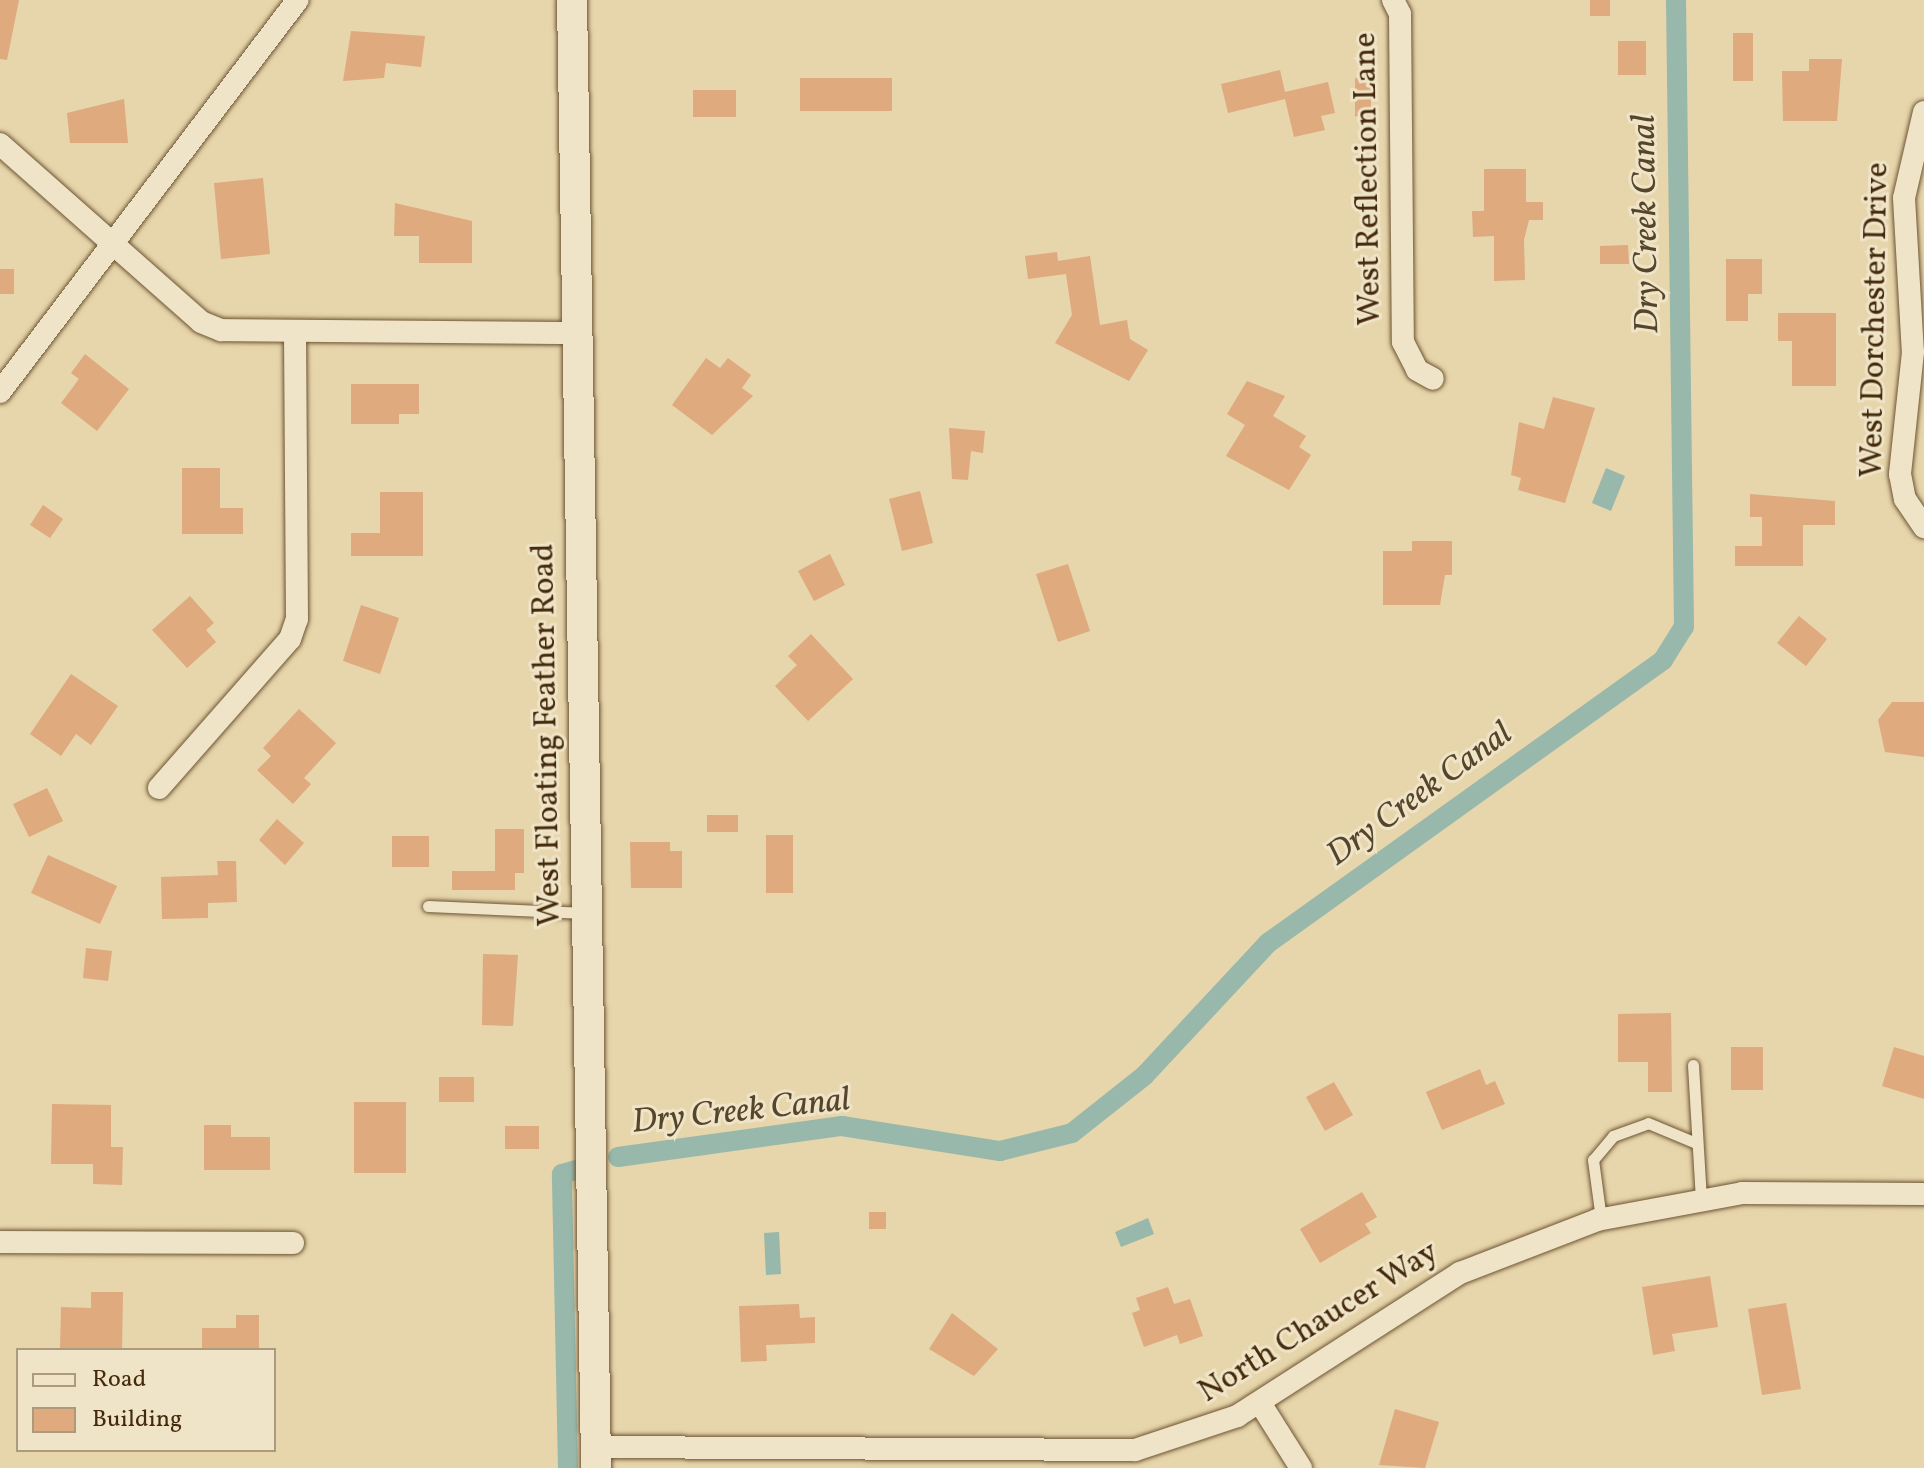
<!DOCTYPE html>
<style>
body{margin:0}
#map{position:relative;width:1924px;height:1468px;overflow:hidden;background:#e7d5ab;font-family:Vollkorn,serif}
div>[style]{position:absolute}
.water>*{inset:0;background:#97b8ab}
.canal>*{height:20px;margin:-10px;padding:0 10px;transform-origin:10px;border-radius:10px;background:#97b8ab}
.building>*{inset:0;background:#deaa7e}
.roads{filter:drop-shadow(0 0 2px #6d5533) drop-shadow(0 0 2px #6d5533)}
.service>*{height:11px;margin:-5.5px;padding:0 5.5px;transform-origin:5.5px;border-radius:5.5px;background:#efe4c8}
.minor>*{height:22px;margin:-11px;padding:0 11px;transform-origin:11px;border-radius:11px;background:#efe4c8}
.secondary>*{height:30px;margin:-15px;padding:0 15px;transform-origin:15px;border-radius:15px;background:#efe4c8}
span{translate:-50% -50%;white-space:nowrap;text-align:center;line-height:1.15;-webkit-text-stroke:6px #efe4c8;paint-order:stroke}
.street-label{font-size:32px;color:#442a0b}
.water-label{font-size:34px;color:#55462b;font-style:italic}
.legend{position:absolute;left:16px;top:1348px;width:260px;height:104px;box-sizing:border-box;background:#efe4c8;border:2px solid #ab9a7c;margin:0;padding:10px 14px;list-style:none;font-size:24px;color:#442a0b}
.legend li{display:flex;align-items:center;gap:16px;height:40px}
.legend b{width:40px;border:2px solid #ab9a7c}
</style>
<div id="map">
<div class="water">
<div style="clip-path:polygon(1606px 468px,1625px 476px,1611px 511px,1592px 503px)"></div>
<div style="clip-path:polygon(1148px 1218px,1154px 1234px,1121px 1247px,1115px 1232px)"></div>
<div style="clip-path:polygon(779px 1232px,781px 1274px,766px 1275px,764px 1233px)"></div>
</div>
<div class="canal">
<div style="left:618px;top:1157px;width:226px;rotate:-7.9deg"></div>
<div style="left:842px;top:1126px;width:160px;rotate:9deg"></div>
<div style="left:1000px;top:1151px;width:74px;rotate:-14deg"></div>
<div style="left:1072px;top:1133px;width:92px;rotate:-38.4deg"></div>
<div style="left:1144px;top:1076px;width:182px;rotate:-47deg"></div>
<div style="left:1268px;top:943px;width:486px;rotate:-35.6deg"></div>
<div style="left:1663px;top:660px;width:39px;rotate:-58deg"></div>
<div style="left:1684px;top:627px;width:627px;rotate:-90.73deg"></div>
<div style="left:568px;top:1468px;width:294px;rotate:-91.2deg"></div>
<div style="left:562px;top:1174px;width:15px;rotate:-16deg"></div>
</div>
<div class="building">
<div style="clip-path:polygon(0 0,19px 0,7px 60px,0 59px)"></div>
<div style="clip-path:polygon(1590px 0,1610px 0,1610px 16px,1590px 16px)"></div>
<div style="clip-path:polygon(351px 31px,425px 36px,421px 67px,386px 63px,384px 78px,343px 81px)"></div>
<div style="clip-path:polygon(1733px 33px,1753px 33px,1753px 81px,1733px 81px)"></div>
<div style="clip-path:polygon(1618px 41px,1646px 41px,1646px 75px,1618px 75px)"></div>
<div style="clip-path:polygon(1809px 59px,1842px 59px,1837px 121px,1783px 121px,1782px 71px,1809px 71px)"></div>
<div style="clip-path:polygon(1280px 70px,1285px 92px,1328px 82px,1335px 113px,1321px 116px,1325px 130px,1294px 137px,1285px 99px,1228px 113px,1221px 84px)"></div>
<div style="clip-path:polygon(800px 78px,892px 78px,892px 111px,800px 111px)"></div>
<div style="clip-path:polygon(1355px 78px,1371px 78px,1371px 119px,1355px 119px)"></div>
<div style="clip-path:polygon(693px 90px,736px 90px,736px 117px,693px 117px)"></div>
<div style="clip-path:polygon(124px 99px,128px 143px,70px 143px,67px 113px)"></div>
<div style="clip-path:polygon(1484px 169px,1526px 169px,1526px 202px,1543px 202px,1543px 220px,1529px 220px,1524px 240px,1525px 280px,1494px 281px,1494px 236px,1473px 237px,1472px 211px,1484px 211px)"></div>
<div style="clip-path:polygon(263px 178px,270px 254px,221px 259px,214px 183px)"></div>
<div style="clip-path:polygon(395px 203px,472px 221px,472px 263px,419px 263px,419px 236px,394px 236px)"></div>
<div style="clip-path:polygon(1628px 245px,1629px 264px,1600px 264px,1600px 246px)"></div>
<div style="clip-path:polygon(1057px 252px,1058px 261px,1090px 256px,1100px 325px,1127px 320px,1130px 339px,1148px 350px,1129px 381px,1055px 343px,1072px 315px,1066px 274px,1028px 279px,1025px 256px)"></div>
<div style="clip-path:polygon(1726px 259px,1762px 259px,1762px 294px,1748px 294px,1748px 321px,1726px 321px)"></div>
<div style="clip-path:polygon(0 269px,14px 269px,14px 294px,0 294px)"></div>
<div style="clip-path:polygon(1778px 313px,1836px 313px,1836px 386px,1792px 386px,1792px 341px,1778px 341px)"></div>
<div style="clip-path:polygon(85px 354px,129px 389px,97px 431px,61px 403px,79px 379px,71px 373px)"></div>
<div style="clip-path:polygon(706px 358px,720px 368px,728px 358px,751px 375px,742px 388px,753px 396px,712px 435px,672px 405px)"></div>
<div style="clip-path:polygon(1247px 381px,1285px 396px,1273px 416px,1306px 436px,1299px 447px,1311px 455px,1289px 490px,1226px 456px,1245px 425px,1227px 414px)"></div>
<div style="clip-path:polygon(351px 384px,419px 384px,419px 414px,399px 414px,399px 424px,351px 424px)"></div>
<div style="clip-path:polygon(1553px 397px,1595px 408px,1565px 503px,1518px 490px,1521px 478px,1511px 475px,1519px 422px,1544px 429px)"></div>
<div style="clip-path:polygon(949px 428px,985px 431px,983px 453px,971px 451px,968px 480px,952px 479px)"></div>
<div style="clip-path:polygon(182px 468px,220px 468px,220px 508px,243px 508px,243px 534px,182px 534px)"></div>
<div style="clip-path:polygon(920px 491px,933px 543px,902px 551px,889px 499px)"></div>
<div style="clip-path:polygon(380px 492px,423px 492px,423px 556px,351px 556px,351px 533px,380px 533px)"></div>
<div style="clip-path:polygon(1750px 494px,1835px 501px,1835px 525px,1803px 525px,1803px 566px,1735px 566px,1735px 546px,1762px 546px,1762px 517px,1750px 517px)"></div>
<div style="clip-path:polygon(43px 505px,63px 519px,50px 538px,30px 525px)"></div>
<div style="clip-path:polygon(1412px 541px,1452px 541px,1452px 575px,1445px 575px,1440px 605px,1383px 605px,1383px 551px,1412px 551px)"></div>
<div style="clip-path:polygon(830px 554px,845px 585px,814px 601px,798px 571px)"></div>
<div style="clip-path:polygon(1068px 564px,1090px 631px,1058px 642px,1036px 574px)"></div>
<div style="clip-path:polygon(190px 596px,214px 623px,206px 630px,216px 642px,187px 668px,152px 630px)"></div>
<div style="clip-path:polygon(361px 605px,399px 618px,380px 674px,343px 661px)"></div>
<div style="clip-path:polygon(1799px 616px,1827px 639px,1806px 666px,1777px 643px)"></div>
<div style="clip-path:polygon(811px 634px,853px 679px,808px 721px,775px 686px,797px 665px,788px 656px)"></div>
<div style="clip-path:polygon(71px 674px,118px 706px,91px 745px,76px 734px,61px 756px,30px 734px)"></div>
<div style="clip-path:polygon(1892px 702px,1924px 702px,1924px 757px,1885px 752px,1878px 720px)"></div>
<div style="clip-path:polygon(299px 709px,336px 743px,304px 778px,311px 784px,293px 804px,257px 770px,271px 756px,263px 748px)"></div>
<div style="clip-path:polygon(47px 788px,63px 821px,29px 837px,13px 804px)"></div>
<div style="clip-path:polygon(707px 815px,738px 815px,738px 832px,707px 832px)"></div>
<div style="clip-path:polygon(277px 819px,304px 843px,285px 865px,259px 840px)"></div>
<div style="clip-path:polygon(495px 829px,524px 829px,524px 873px,515px 873px,515px 890px,452px 890px,452px 871px,495px 871px)"></div>
<div style="clip-path:polygon(766px 835px,793px 835px,793px 893px,766px 893px)"></div>
<div style="clip-path:polygon(392px 836px,429px 836px,429px 867px,392px 867px)"></div>
<div style="clip-path:polygon(630px 842px,670px 842px,670px 851px,682px 851px,682px 888px,631px 888px)"></div>
<div style="clip-path:polygon(48px 855px,117px 886px,100px 924px,31px 893px)"></div>
<div style="clip-path:polygon(217px 861px,236px 861px,237px 902px,208px 903px,208px 918px,162px 919px,161px 877px,218px 875px)"></div>
<div style="clip-path:polygon(86px 948px,112px 951px,108px 981px,83px 978px)"></div>
<div style="clip-path:polygon(483px 954px,518px 955px,513px 1026px,482px 1025px)"></div>
<div style="clip-path:polygon(1671px 1013px,1672px 1092px,1648px 1092px,1648px 1062px,1618px 1062px,1618px 1014px)"></div>
<div style="clip-path:polygon(1731px 1047px,1763px 1047px,1763px 1090px,1731px 1090px)"></div>
<div style="clip-path:polygon(1894px 1047px,1924px 1056px,1924px 1099px,1882px 1086px)"></div>
<div style="clip-path:polygon(1480px 1069px,1486px 1085px,1495px 1081px,1505px 1104px,1442px 1130px,1426px 1092px)"></div>
<div style="clip-path:polygon(439px 1077px,474px 1077px,474px 1102px,439px 1102px)"></div>
<div style="clip-path:polygon(1334px 1082px,1353px 1115px,1325px 1131px,1306px 1097px)"></div>
<div style="clip-path:polygon(354px 1102px,406px 1102px,406px 1173px,354px 1173px)"></div>
<div style="clip-path:polygon(52px 1104px,111px 1105px,111px 1147px,123px 1147px,122px 1185px,93px 1184px,93px 1164px,51px 1164px)"></div>
<div style="clip-path:polygon(204px 1125px,231px 1125px,231px 1137px,270px 1137px,270px 1170px,204px 1170px)"></div>
<div style="clip-path:polygon(505px 1126px,539px 1126px,539px 1149px,505px 1149px)"></div>
<div style="clip-path:polygon(1362px 1192px,1377px 1217px,1365px 1224px,1371px 1233px,1320px 1263px,1300px 1229px)"></div>
<div style="clip-path:polygon(869px 1212px,886px 1212px,886px 1229px,869px 1229px)"></div>
<div style="clip-path:polygon(1710px 1276px,1718px 1327px,1672px 1334px,1675px 1351px,1653px 1355px,1642px 1287px)"></div>
<div style="clip-path:polygon(1168px 1287px,1174px 1304px,1190px 1299px,1203px 1336px,1180px 1344px,1177px 1335px,1144px 1347px,1132px 1313px,1140px 1310px,1136px 1298px)"></div>
<div style="clip-path:polygon(91px 1292px,123px 1292px,122px 1350px,60px 1350px,61px 1307px,91px 1308px)"></div>
<div style="clip-path:polygon(1786px 1303px,1801px 1389px,1762px 1395px,1748px 1309px)"></div>
<div style="clip-path:polygon(799px 1304px,800px 1318px,815px 1317px,815px 1343px,766px 1345px,767px 1361px,741px 1362px,739px 1306px)"></div>
<div style="clip-path:polygon(952px 1313px,998px 1349px,974px 1376px,929px 1349px)"></div>
<div style="clip-path:polygon(236px 1315px,259px 1315px,259px 1350px,202px 1350px,202px 1328px,236px 1328px)"></div>
<div style="clip-path:polygon(1395px 1409px,1439px 1422px,1425px 1468px,1379px 1465px)"></div>
</div>
<div class="roads">
<div class="service">
<div style="left:428px;top:906px;width:158px;rotate:2.5deg"></div>
<div style="left:1693px;top:1065px;width:134px;rotate:86.6deg"></div>
<div style="left:1601px;top:1219px;width:60px;rotate:-97.7deg"></div>
<div style="left:1593px;top:1160px;width:31px;rotate:-50deg"></div>
<div style="left:1613px;top:1136px;width:37px;rotate:-20deg"></div>
<div style="left:1648px;top:1123px;width:52px;rotate:22.6deg"></div>
</div>
<div class="minor">
<div style="left:1393px;top:0;width:16px;rotate:63deg"></div>
<div style="left:1400px;top:14px;width:328px;rotate:89.5deg"></div>
<div style="left:1403px;top:342px;width:31px;rotate:63deg"></div>
<div style="left:1417px;top:370px;width:18px;rotate:29deg"></div>
<div style="left:1924px;top:112px;width:88px;rotate:103.1deg"></div>
<div style="left:1904px;top:198px;width:154px;rotate:86.7deg"></div>
<div style="left:1913px;top:352px;width:123px;rotate:96.1deg"></div>
<div style="left:1900px;top:474px;width:25px;rotate:79deg"></div>
<div style="left:1905px;top:499px;width:34px;rotate:56deg"></div>
<div style="left:0;top:144px;width:268px;rotate:41.5deg"></div>
<div style="left:201px;top:322px;width:22px;rotate:22deg"></div>
<div style="left:221px;top:330px;width:356px;rotate:0.5deg"></div>
<div style="left:0;top:392px;width:492px;rotate:-52.8deg"></div>
<div style="left:159px;top:788px;width:198px;rotate:-48.7deg"></div>
<div style="left:290px;top:639px;width:21px;rotate:-71deg"></div>
<div style="left:297px;top:619px;width:286px;rotate:-90.4deg"></div>
<div style="left:0;top:1242px;width:293px;rotate:0.2deg"></div>
<div style="left:1260px;top:1403px;width:77px;rotate:57.8deg"></div>
<div style="left:595px;top:1447px;width:540px;rotate:0.32deg"></div>
<div style="left:1135px;top:1450px;width:108px;rotate:-18.4deg"></div>
<div style="left:1237px;top:1416px;width:265px;rotate:-32.7deg"></div>
<div style="left:1460px;top:1273px;width:147px;rotate:-21.1deg"></div>
<div style="left:1597px;top:1220px;width:147px;rotate:-10.5deg"></div>
<div style="left:1742px;top:1193px;width:182px;rotate:0.3deg"></div>
</div>
<div class="secondary">
<div style="left:572px;top:0;width:1468px;rotate:89.06deg"></div>
</div>
</div>
<div class="street-label">
<span style="left:1369px;top:179px;rotate:-91deg">West Reflection Lane</span>
<span style="left:1876px;top:320px;rotate:-89deg">West Dorchester Drive</span>
<span style="left:548px;top:735px;rotate:-91deg">West Floating Feather Road</span>
<span style="left:1319px;top:1323px;rotate:-32deg">North Chaucer Way</span>
</div>
<div class="water-label">
<span style="left:1647px;top:224px;rotate:-91deg">Dry Creek Canal</span>
<span style="left:1420px;top:795px;rotate:-36deg">Dry Creek Canal</span>
<span style="left:741px;top:1112px;rotate:-6deg">Dry Creek Canal</span>
</div>
<ul class="legend">
<li><b style="height:10px;background:#efe4c8"></b>Road</li>
<li><b style="height:22px;background:#deaa7e"></b>Building</li>
</ul>
</div>
